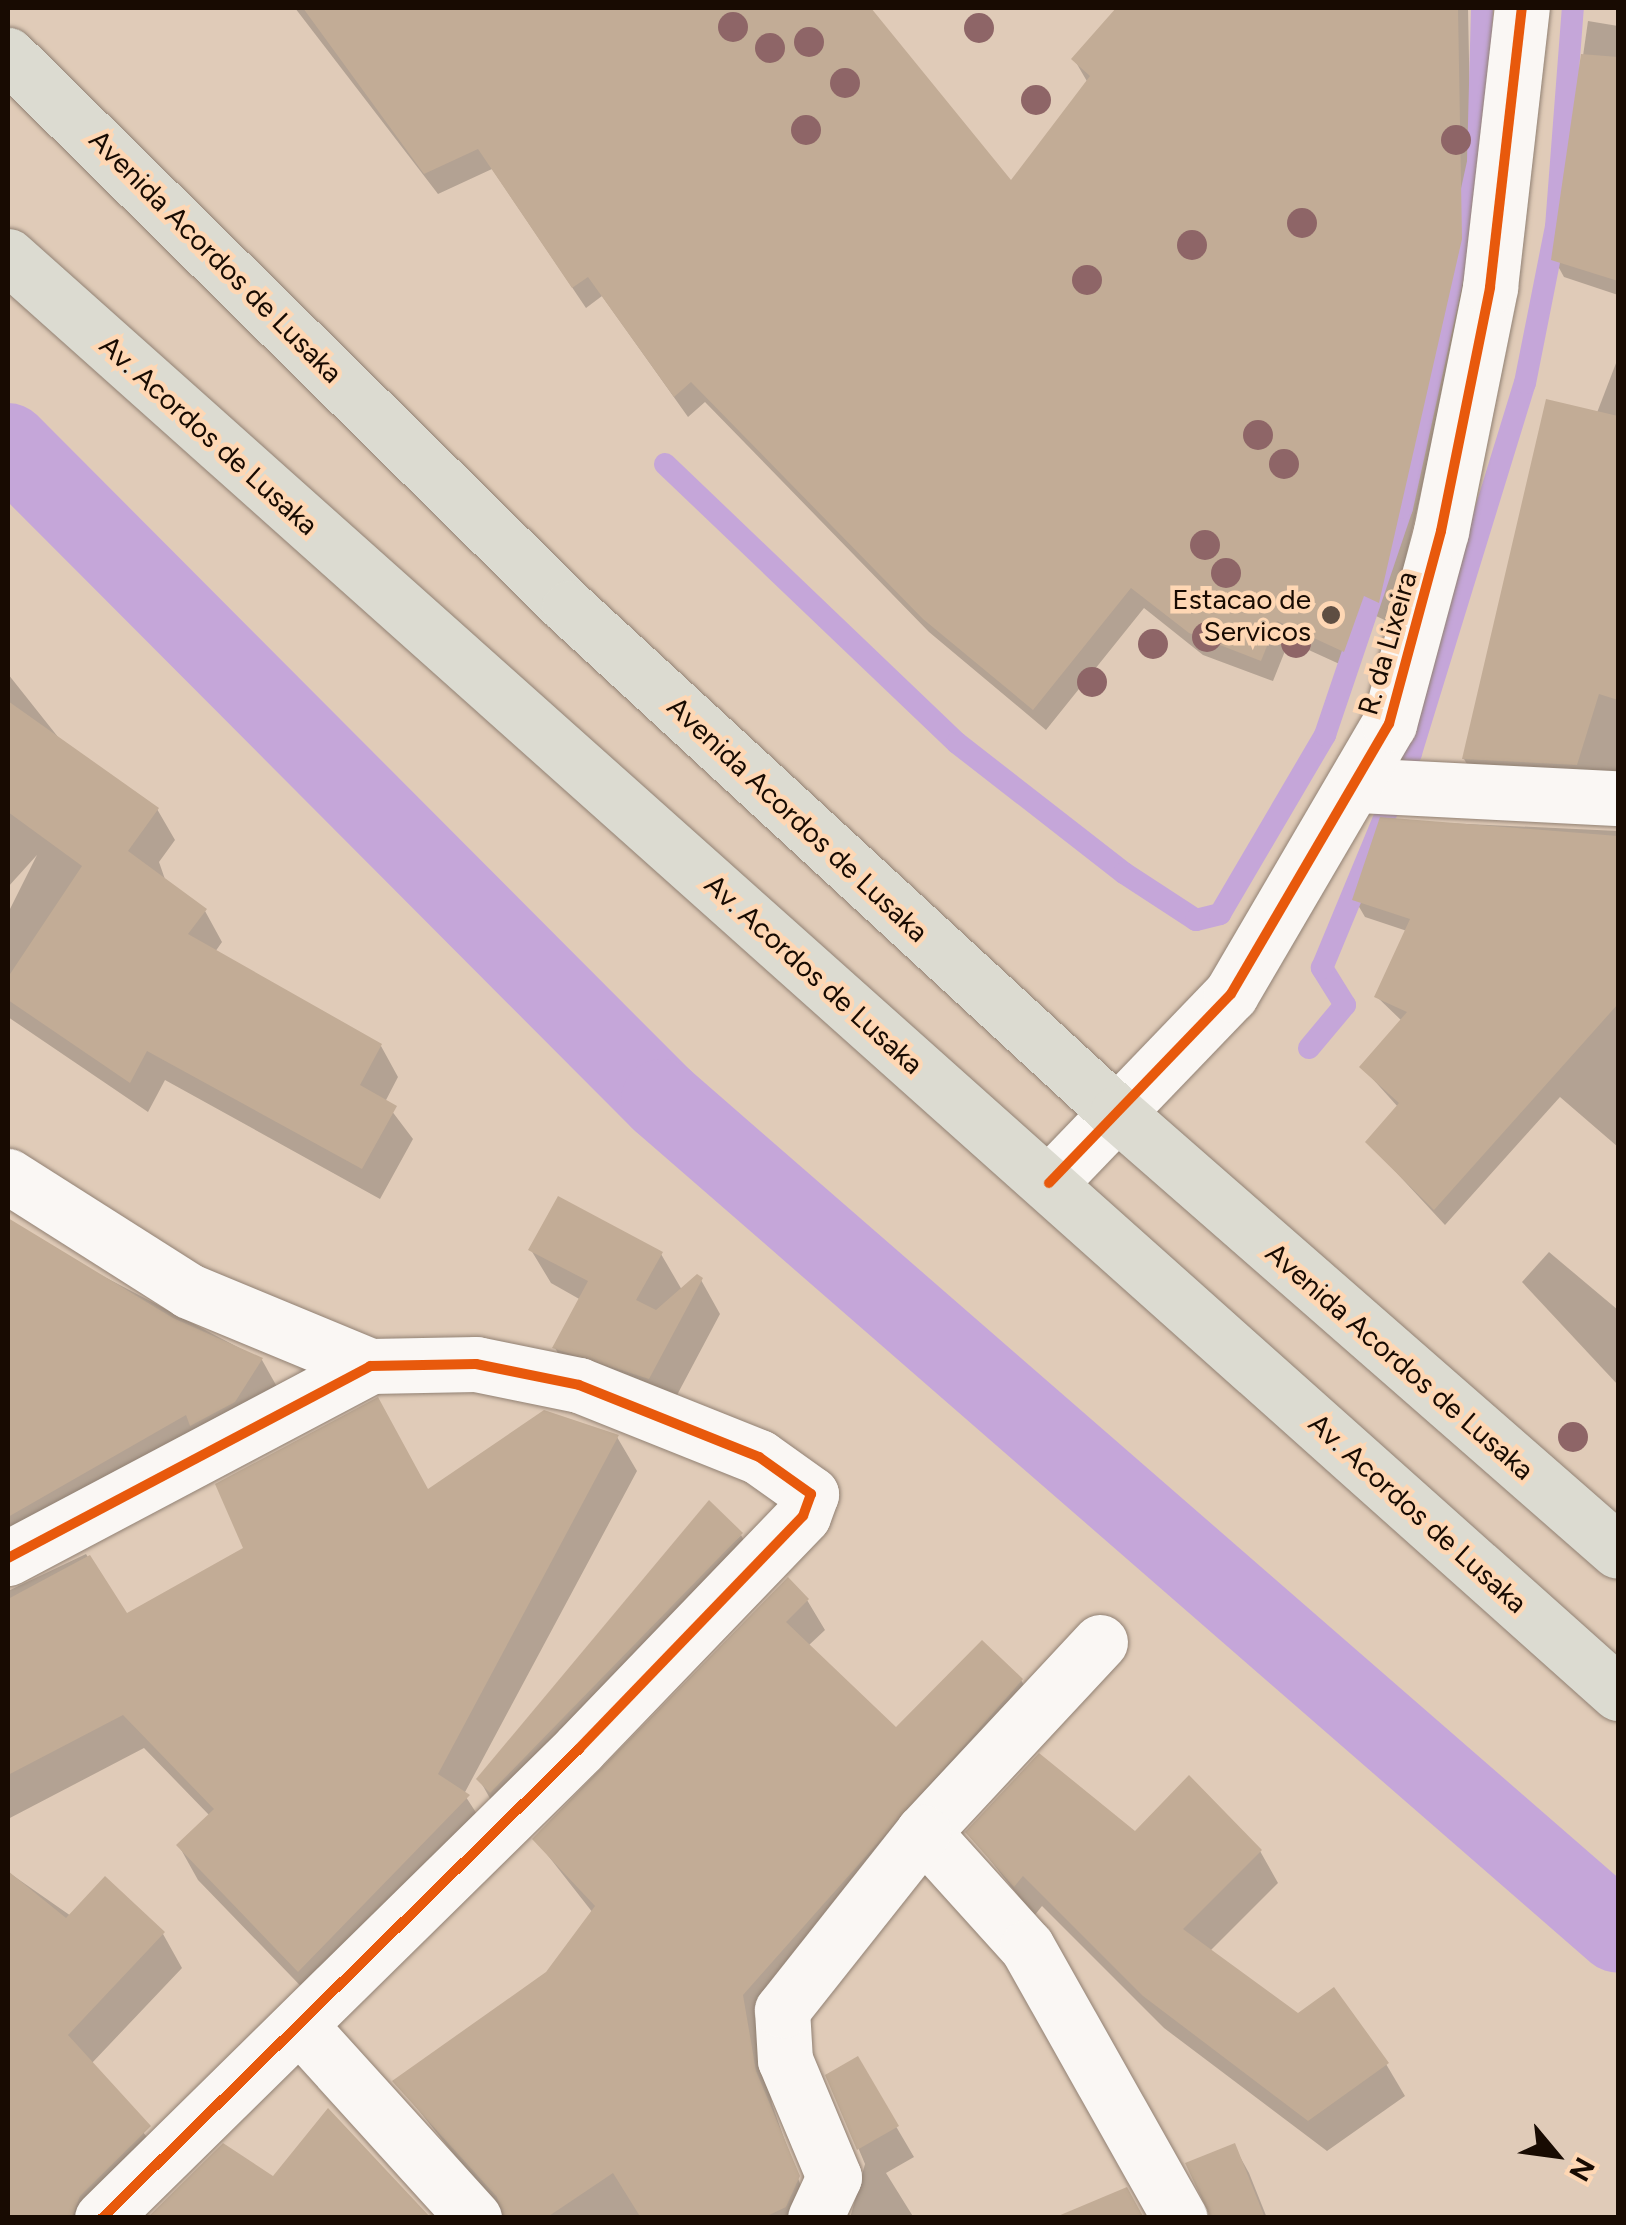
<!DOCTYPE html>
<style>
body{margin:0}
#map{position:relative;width:1626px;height:2225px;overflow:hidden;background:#e0cbb8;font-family:Figtree,sans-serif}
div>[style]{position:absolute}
.shadow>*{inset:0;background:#0003}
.stream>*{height:22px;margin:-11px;padding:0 11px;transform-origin:11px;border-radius:11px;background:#c5a6d9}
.canal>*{height:82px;margin:-41px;padding:0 41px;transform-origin:41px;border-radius:41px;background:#c5a6d9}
.building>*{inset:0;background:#c2ac96}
.roads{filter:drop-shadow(0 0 2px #918173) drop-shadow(0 0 2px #918173)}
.minor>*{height:55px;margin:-27.5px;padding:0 27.5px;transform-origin:27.5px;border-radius:27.5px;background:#faf7f4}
.major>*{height:55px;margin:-27.5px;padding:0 27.5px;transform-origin:27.5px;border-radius:27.5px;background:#dcdbd1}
.cycleway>*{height:10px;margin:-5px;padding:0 5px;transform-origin:5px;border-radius:5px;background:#e8590c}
.trees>*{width:30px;height:30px;margin:-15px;border-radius:50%;background:#8e6567}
.dots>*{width:28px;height:28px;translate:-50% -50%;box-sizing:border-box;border:5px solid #fed7b4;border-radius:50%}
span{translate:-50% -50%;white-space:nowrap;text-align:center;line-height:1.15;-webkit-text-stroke:9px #fed7b4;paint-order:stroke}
.street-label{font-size:28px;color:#180b02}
.poi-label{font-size:28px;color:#180b02}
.right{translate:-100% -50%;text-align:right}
.frame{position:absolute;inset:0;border:10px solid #180b02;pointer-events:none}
.north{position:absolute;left:1506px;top:2105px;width:100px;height:100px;-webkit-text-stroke:8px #fed7b4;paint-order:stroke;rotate:119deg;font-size:28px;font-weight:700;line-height:40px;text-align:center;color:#180b02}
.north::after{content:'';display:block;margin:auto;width:35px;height:45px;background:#180b02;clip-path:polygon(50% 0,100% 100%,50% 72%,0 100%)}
</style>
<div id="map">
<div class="shadow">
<div style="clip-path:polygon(295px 8px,868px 8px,1011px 184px,1088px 83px,1074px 59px,1119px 8px,1468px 8px,1473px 263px,1391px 623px,1376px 616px,1357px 672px,1289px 641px,1273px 681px,1203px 655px,1144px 608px,1046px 730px,929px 632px,705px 402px,688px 417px,602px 296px,586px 308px,492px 169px,438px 194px)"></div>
<div style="clip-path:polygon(1588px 21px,1618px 26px,1618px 295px,1564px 277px,1554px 259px)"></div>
<div style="clip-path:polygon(1618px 358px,1618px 783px,1474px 776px,1464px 759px)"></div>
<div style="clip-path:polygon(8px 674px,62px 742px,157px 809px,175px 840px,159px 862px,166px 882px,205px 911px,222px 942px,215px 952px,381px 1046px,398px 1077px,385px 1102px,413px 1139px,380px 1199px,165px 1080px,148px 1112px,8px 1017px,8px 913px,37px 855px,8px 887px)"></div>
<div style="clip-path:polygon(1382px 820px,1618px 831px,1618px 1147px,1560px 1097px,1445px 1225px,1368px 1142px,1398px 1107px,1362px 1067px,1403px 1022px,1377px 997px,1407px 931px,1365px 917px,1355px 900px)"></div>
<div style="clip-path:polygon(8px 1226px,262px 1360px,281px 1394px,8px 1572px)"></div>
<div style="clip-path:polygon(531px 1250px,661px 1254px,682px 1290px,701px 1280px,720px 1314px,668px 1412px,575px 1381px,555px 1348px,581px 1300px,551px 1283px)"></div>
<div style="clip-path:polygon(1549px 1252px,1618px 1310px,1618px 1385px,1522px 1282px)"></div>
<div style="clip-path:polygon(617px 1437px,637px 1471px,464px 1794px,488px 1831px,319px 2005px,198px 1880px,179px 1846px,210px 1816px,144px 1748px,8px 1819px,8px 1591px,86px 1554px,126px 1617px,428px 1492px)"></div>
<div style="clip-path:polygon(741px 1535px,758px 1565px,496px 1809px,479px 1779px)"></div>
<div style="clip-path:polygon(807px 1600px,825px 1630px,808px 1646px,896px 1731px,1021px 1680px,1038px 1710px,759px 2026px,772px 2104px,812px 2218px,505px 2218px,396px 2082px,547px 1974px,593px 1913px,535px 1839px)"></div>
<div style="clip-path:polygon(969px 1833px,1135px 1834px,1260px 1851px,1278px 1883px,1209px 1952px,1298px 2016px,1386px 2064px,1405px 2096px,1327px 2151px,1164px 2028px,1042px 1906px,1034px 1916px)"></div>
<div style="clip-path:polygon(8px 1872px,71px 1916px,163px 1934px,182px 1968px,91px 2064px,156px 2149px,94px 2218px,46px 2218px,8px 2174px)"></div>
<div style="clip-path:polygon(857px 2060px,914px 2157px,886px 2173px,914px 2218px,850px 2218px,865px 2164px,828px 2076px)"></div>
<div style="clip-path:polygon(1234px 2146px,1249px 2173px,1267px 2218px,1214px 2218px)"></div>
</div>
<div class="stream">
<div style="left:665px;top:464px;width:404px;rotate:43.7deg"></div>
<div style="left:957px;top:743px;width:212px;rotate:37.9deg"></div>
<div style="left:1124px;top:873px;width:86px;rotate:33.1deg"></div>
<div style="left:1196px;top:920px;width:25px;rotate:-14deg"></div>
<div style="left:1220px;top:914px;width:208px;rotate:-59.6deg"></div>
<div style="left:1325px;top:735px;width:240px;rotate:-71.3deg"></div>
<div style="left:1402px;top:508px;width:355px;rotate:-77.6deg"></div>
<div style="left:1478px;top:161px;width:153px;rotate:-88.5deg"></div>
<div style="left:1309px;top:1048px;width:56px;rotate:-50.1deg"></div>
<div style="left:1345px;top:1005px;width:44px;rotate:-121.9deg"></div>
<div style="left:1322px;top:968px;width:233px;rotate:-67.5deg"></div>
<div style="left:1411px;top:753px;width:387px;rotate:-72.9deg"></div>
<div style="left:1525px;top:383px;width:159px;rotate:-78.8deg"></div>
<div style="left:1556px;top:227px;width:220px;rotate:-85.6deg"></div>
</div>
<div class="canal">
<div style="left:8px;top:444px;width:926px;rotate:45.09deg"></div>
<div style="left:662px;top:1100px;width:1267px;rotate:41.03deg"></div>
</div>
<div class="building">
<div style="clip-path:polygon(303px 8px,871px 8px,1011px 180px,1090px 76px,1071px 59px,1116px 8px,1458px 8px,1462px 239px,1379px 603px,1364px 596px,1344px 652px,1277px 621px,1261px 661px,1189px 633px,1131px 588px,1033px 710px,923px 619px,691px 382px,674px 397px,588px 277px,572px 288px,478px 149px,424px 174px)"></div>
<div style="clip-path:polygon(1581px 54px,1618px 57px,1618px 281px,1551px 260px)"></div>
<div style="clip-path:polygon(1546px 399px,1618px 416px,1618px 700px,1599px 694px,1577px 765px,1462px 759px)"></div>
<div style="clip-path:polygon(8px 701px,159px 808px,128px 851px,207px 909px,188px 934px,382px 1044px,360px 1085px,397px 1106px,362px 1169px,147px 1051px,130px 1083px,8px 1000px,8px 977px,82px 866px,8px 812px)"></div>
<div style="clip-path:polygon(1380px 817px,1618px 836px,1618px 1004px,1434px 1210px,1365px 1142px,1399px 1103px,1359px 1067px,1407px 1012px,1374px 997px,1410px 919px,1352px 900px)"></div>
<div style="clip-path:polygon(558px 1196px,663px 1252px,636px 1300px,656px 1310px,697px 1274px,703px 1278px,649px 1379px,552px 1348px,588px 1281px,528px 1250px)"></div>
<div style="clip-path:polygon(8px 1218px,173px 1318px,263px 1358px,235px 1402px,190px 1426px,186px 1415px,8px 1517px)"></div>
<div style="clip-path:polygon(378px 1397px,428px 1489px,544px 1410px,619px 1435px,438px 1774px,470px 1795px,298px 1972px,176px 1845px,214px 1809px,123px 1715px,8px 1775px,8px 1599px,90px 1555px,127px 1613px,243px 1548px,215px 1484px)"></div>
<div style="clip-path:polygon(709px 1500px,743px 1533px,490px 1793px,476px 1779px)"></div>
<div style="clip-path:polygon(788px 1577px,809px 1599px,786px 1622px,896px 1727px,982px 1640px,1023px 1679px,743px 1995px,756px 2071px,800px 2176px,786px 2207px,763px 2218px,641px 2218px,613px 2173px,546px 2218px,504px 2218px,497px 2197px,392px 2081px,546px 1972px,595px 1906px,532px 1839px)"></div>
<div style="clip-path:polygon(1039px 1753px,1135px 1831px,1189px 1775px,1262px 1850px,1183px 1929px,1298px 2013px,1334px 1987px,1389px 2063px,1308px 2121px,1143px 1996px,1023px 1876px,1014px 1887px,965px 1832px)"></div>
<div style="clip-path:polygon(8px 1871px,66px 1918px,105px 1876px,165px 1932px,68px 2035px,151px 2126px,80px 2196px,72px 2218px,8px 2218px)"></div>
<div style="clip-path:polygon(858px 2056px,899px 2126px,857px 2150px,825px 2075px)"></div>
<div style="clip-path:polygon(328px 2108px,431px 2218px,147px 2218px,223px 2143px,273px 2176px)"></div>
<div style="clip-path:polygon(1235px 2143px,1265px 2218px,1211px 2218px,1185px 2163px)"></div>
<div style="clip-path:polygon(1127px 2187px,1144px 2218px,1058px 2218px,1058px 2216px)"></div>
</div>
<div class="roads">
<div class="minor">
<div style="left:1357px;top:785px;width:261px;rotate:2.9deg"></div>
<div style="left:8px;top:1176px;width:214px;rotate:32.4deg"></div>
<div style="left:189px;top:1291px;width:196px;rotate:22.5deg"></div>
<div style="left:1049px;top:1183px;width:262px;rotate:-46.1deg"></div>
<div style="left:1231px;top:994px;width:313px;rotate:-59.7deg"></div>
<div style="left:1389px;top:724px;width:200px;rotate:-74.9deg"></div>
<div style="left:1441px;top:531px;width:249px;rotate:-78.6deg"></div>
<div style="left:1490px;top:287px;width:281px;rotate:-83.5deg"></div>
<div style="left:8px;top:1558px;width:410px;rotate:-27.9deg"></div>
<div style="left:370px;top:1366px;width:106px;rotate:-1.1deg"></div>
<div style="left:476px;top:1364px;width:105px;rotate:11.5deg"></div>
<div style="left:579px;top:1385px;width:194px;rotate:21.8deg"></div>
<div style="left:759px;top:1457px;width:64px;rotate:35.4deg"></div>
<div style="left:811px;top:1494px;width:23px;rotate:110deg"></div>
<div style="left:803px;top:1516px;width:323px;rotate:133.9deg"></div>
<div style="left:579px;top:1749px;width:669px;rotate:135.48deg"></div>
<div style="left:1100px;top:1642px;width:260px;rotate:133deg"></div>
<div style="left:923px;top:1832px;width:155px;rotate:47.9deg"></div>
<div style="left:1027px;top:1947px;width:311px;rotate:60.6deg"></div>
<div style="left:300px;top:2026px;width:259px;rotate:47.8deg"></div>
<div style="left:815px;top:2218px;width:45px;rotate:-65.1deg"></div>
<div style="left:834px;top:2177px;width:127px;rotate:-112.7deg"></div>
<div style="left:785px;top:2060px;width:50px;rotate:-93.4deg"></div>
<div style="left:782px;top:2010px;width:227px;rotate:-51.6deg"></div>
</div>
<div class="major">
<div style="left:8px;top:55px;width:788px;rotate:44.59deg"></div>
<div style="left:569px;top:608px;width:745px;rotate:42.66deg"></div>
<div style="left:1117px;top:1113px;width:665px;rotate:41.16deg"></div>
<div style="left:8px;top:256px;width:2158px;rotate:41.75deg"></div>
</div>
</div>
<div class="cycleway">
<div style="left:1049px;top:1183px;width:262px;rotate:-46.1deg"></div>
<div style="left:1231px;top:994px;width:313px;rotate:-59.7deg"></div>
<div style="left:1389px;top:724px;width:200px;rotate:-74.9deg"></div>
<div style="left:1441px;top:531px;width:249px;rotate:-78.6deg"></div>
<div style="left:1490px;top:287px;width:281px;rotate:-83.5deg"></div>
<div style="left:8px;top:1558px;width:410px;rotate:-27.9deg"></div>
<div style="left:370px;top:1366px;width:106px;rotate:-1.1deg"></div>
<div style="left:476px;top:1364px;width:105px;rotate:11.5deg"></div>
<div style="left:579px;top:1385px;width:194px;rotate:21.8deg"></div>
<div style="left:759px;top:1457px;width:64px;rotate:35.4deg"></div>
<div style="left:811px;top:1494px;width:23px;rotate:110deg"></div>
<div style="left:803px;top:1516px;width:323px;rotate:133.9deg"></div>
<div style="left:579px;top:1749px;width:669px;rotate:135.48deg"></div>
</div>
<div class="trees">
<div style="left:733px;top:27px"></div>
<div style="left:979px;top:28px"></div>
<div style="left:809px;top:42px"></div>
<div style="left:770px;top:48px"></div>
<div style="left:845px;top:83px"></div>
<div style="left:1036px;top:100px"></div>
<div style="left:806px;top:130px"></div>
<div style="left:1456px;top:140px"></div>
<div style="left:1302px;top:223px"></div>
<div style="left:1192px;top:245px"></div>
<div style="left:1087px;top:280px"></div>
<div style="left:1258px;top:435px"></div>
<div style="left:1284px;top:464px"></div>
<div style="left:1205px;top:545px"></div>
<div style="left:1226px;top:573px"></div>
<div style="left:1207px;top:637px"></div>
<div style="left:1296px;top:643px"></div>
<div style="left:1153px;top:644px"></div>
<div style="left:1092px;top:682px"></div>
<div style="left:1573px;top:1437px"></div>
</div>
<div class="dots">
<div style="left:1331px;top:615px;background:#5e4e42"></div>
</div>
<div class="street-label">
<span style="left:216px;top:256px;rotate:45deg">Avenida Acordos de Lusaka</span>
<span style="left:209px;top:435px;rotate:42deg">Av. Acordos de Lusaka</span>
<span style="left:1387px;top:643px;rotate:-74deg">R. da Lixeira</span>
<span style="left:798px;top:819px;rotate:43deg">Avenida Acordos de Lusaka</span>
<span style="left:814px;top:974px;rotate:42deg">Av. Acordos de Lusaka</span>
<span style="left:1400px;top:1361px;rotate:41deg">Avenida Acordos de Lusaka</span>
<span style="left:1418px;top:1513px;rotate:42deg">Av. Acordos de Lusaka</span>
</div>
<div class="poi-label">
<span class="right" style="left:1311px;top:615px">Estacao de<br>Servicos</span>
</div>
<div class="frame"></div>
<div class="north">N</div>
</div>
